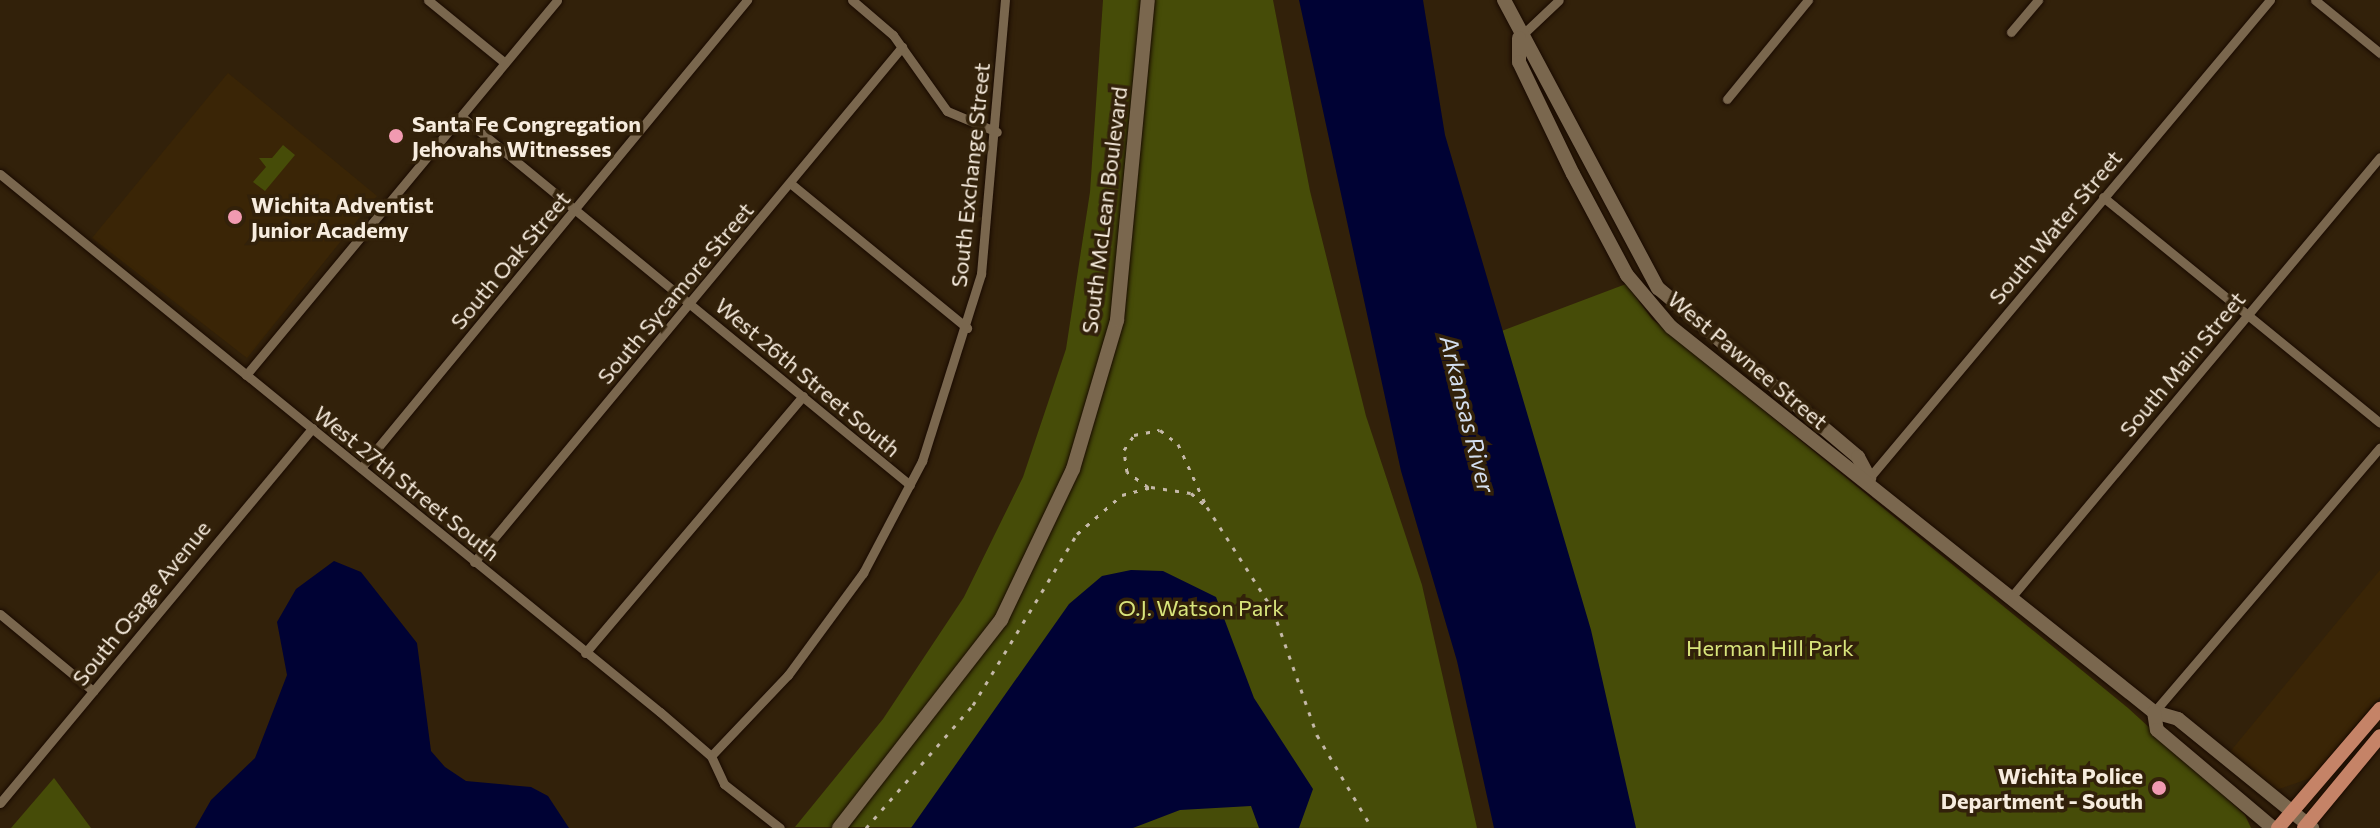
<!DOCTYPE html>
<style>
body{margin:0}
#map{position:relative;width:2380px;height:828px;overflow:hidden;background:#32210a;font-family:Commissioner,sans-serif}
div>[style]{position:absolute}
.built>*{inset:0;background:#3a2506}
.green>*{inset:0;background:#464c08}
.water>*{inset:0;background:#000234}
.roads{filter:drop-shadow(0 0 2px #190a00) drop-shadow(0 0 2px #190a00)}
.minor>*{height:9px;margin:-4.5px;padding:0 4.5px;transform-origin:4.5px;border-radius:4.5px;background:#7a674e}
.secondary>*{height:14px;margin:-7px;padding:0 7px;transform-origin:7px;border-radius:7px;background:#7a674e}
.primary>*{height:14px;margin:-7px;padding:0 7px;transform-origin:7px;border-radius:7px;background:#c58367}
.rail>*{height:3px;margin-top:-1.5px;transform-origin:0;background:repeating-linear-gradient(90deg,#c5b9a9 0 4px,transparent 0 12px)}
.dots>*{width:22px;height:22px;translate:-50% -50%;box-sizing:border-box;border:4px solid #32210a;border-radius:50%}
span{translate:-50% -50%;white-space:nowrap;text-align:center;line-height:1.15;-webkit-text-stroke:7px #32210a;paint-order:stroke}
.poi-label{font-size:22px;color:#f7ecde;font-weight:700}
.left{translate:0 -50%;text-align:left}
.right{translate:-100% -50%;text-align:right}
.street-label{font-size:22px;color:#f7ecde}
.park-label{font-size:22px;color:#d8e47b}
.water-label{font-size:24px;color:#d3deef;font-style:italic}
</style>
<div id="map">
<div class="built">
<div style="clip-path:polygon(228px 73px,377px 196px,247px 358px,92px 238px)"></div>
<div style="clip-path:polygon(2380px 570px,2380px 697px,2311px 778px,2276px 790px,2229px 753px)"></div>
</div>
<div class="green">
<div style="clip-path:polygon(1103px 0,1273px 0,1310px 191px,1366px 416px,1422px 585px,1477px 828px,795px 827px,883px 719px,964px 597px,1023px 477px,1066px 349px,1090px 192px)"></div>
<div style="clip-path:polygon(283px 145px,295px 155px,265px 191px,253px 182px,266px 167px,259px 158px,272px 158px)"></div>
<div style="clip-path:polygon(1626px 284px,1652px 319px,2128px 708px,2245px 815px,2251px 828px,1631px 828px,1499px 332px)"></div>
<div style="clip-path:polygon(54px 778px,91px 828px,11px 828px)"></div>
</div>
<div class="water">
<div style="clip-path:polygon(1299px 0,1423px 0,1445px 135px,1591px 630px,1636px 828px,1494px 828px,1457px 661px,1401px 471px)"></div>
<div style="clip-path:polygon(334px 561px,361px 572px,417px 643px,431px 751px,445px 767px,466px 781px,531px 787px,548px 796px,569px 828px,195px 828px,211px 800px,255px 758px,287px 675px,277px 622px,296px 589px)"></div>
<div style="clip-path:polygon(1131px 570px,1163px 571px,1216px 597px,1254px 698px,1313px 789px,1299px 828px,1259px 828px,1251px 806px,1180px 810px,1133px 828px,911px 828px,1069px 604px,1102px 576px)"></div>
</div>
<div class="roads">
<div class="minor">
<div style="left:428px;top:0;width:99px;rotate:39.3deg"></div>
<div style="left:852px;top:0;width:54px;rotate:40.5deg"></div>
<div style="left:893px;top:35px;width:93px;rotate:54.6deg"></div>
<div style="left:947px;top:111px;width:54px;rotate:22.8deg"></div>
<div style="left:2315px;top:0;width:84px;rotate:39.2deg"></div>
<div style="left:2011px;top:32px;width:42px;rotate:-49.8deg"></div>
<div style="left:1521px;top:36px;width:52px;rotate:-43.5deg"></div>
<div style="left:1727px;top:99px;width:128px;rotate:-50.7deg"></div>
<div style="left:461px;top:116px;width:581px;rotate:39.41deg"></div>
<div style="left:0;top:174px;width:851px;rotate:39.19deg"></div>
<div style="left:660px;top:712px;width:67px;rotate:40.8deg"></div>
<div style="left:711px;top:756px;width:31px;rotate:65deg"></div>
<div style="left:724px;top:784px;width:71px;rotate:38.2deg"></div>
<div style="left:790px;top:183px;width:229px;rotate:39.3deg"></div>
<div style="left:2103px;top:197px;width:357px;rotate:39.2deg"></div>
<div style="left:246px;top:375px;width:487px;rotate:-50.3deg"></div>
<div style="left:361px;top:468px;width:607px;rotate:-50.48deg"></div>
<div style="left:1869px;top:478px;width:624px;rotate:-50.01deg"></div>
<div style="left:474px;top:562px;width:670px;rotate:-50.27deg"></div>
<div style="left:2013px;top:595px;width:571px;rotate:-50.04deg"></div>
<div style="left:0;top:614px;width:121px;rotate:39.6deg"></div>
<div style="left:585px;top:653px;width:337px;rotate:-49.7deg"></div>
<div style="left:2154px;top:712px;width:348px;rotate:-49.5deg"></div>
<div style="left:711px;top:756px;width:112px;rotate:-46.5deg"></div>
<div style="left:788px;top:675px;width:127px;rotate:-53.7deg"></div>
<div style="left:863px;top:573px;width:127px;rotate:-62.2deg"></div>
<div style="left:922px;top:461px;width:196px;rotate:-72.5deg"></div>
<div style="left:981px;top:274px;width:275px;rotate:-85deg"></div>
<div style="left:0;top:803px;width:488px;rotate:-50.2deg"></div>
</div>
<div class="secondary">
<div style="left:1504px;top:0;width:327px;rotate:61.9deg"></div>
<div style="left:1658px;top:288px;width:262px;rotate:40.2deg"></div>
<div style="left:1858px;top:457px;width:24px;rotate:62deg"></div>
<div style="left:1519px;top:38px;width:24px;rotate:90deg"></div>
<div style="left:1519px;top:62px;width:124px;rotate:64.3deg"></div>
<div style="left:1573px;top:174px;width:115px;rotate:61.9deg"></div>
<div style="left:1627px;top:275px;width:68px;rotate:49.8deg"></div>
<div style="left:1671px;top:327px;width:618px;rotate:38.56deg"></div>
<div style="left:2154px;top:712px;width:25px;rotate:16deg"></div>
<div style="left:2178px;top:719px;width:173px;rotate:39.1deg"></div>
<div style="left:2154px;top:712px;width:18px;rotate:81deg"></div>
<div style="left:2157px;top:730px;width:152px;rotate:40.2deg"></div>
<div style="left:839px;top:828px;width:264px;rotate:-52.1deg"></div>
<div style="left:1001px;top:620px;width:167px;rotate:-64.5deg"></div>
<div style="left:1073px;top:469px;width:155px;rotate:-73.5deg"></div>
<div style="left:1117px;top:320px;width:321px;rotate:-84.5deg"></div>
</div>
<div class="primary">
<div style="left:2278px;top:828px;width:157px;rotate:-49.4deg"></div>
<div style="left:2304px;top:828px;width:119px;rotate:-50.4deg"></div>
</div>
</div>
<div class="rail">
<div style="left:1148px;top:487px;width:26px;rotate:-144deg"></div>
<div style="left:1127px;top:472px;width:22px;rotate:-98deg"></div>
<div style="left:1124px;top:450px;width:18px;rotate:-56deg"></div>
<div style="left:1134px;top:435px;width:26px;rotate:-11deg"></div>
<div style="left:1160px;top:430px;width:23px;rotate:38deg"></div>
<div style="left:1178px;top:444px;width:65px;rotate:65.4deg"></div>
<div style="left:866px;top:828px;width:163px;rotate:-49deg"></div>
<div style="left:973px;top:705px;width:200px;rotate:-58.7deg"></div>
<div style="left:1077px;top:534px;width:60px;rotate:-40.9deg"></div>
<div style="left:1122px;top:495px;width:30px;rotate:-15deg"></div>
<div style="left:1151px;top:487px;width:40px;rotate:8.5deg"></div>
<div style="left:1191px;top:493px;width:21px;rotate:41deg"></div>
<div style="left:1207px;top:507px;width:122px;rotate:57.3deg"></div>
<div style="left:1273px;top:610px;width:133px;rotate:70.6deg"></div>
<div style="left:1317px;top:735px;width:108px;rotate:59.4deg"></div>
</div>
<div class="dots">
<div style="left:396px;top:136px;background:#f19ab1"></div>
<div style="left:235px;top:217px;background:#f19ab1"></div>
<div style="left:2159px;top:788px;background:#f19ab1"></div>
</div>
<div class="poi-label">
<span class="left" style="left:412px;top:136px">Santa Fe Congregation<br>Jehovahs Witnesses</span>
<span class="left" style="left:251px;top:217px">Wichita Adventist<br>Junior Academy</span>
<span class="right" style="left:2143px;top:788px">Wichita Police<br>Department - South</span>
</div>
<div class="street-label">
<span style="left:970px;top:175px;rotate:-84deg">South Exchange Street</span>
<span style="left:1104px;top:210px;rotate:-83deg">South McLean Boulevard</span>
<span style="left:2055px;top:227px;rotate:-50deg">South Water Street</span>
<span style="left:510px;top:260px;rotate:-50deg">South Oak Street</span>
<span style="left:675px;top:293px;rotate:-50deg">South Sycamore Street</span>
<span style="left:1748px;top:360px;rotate:40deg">West Pawnee Street</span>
<span style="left:2182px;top:364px;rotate:-50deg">South Main Street</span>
<span style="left:808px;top:377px;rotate:40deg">West 26th Street South</span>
<span style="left:407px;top:483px;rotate:39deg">West 27th Street South</span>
<span style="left:141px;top:603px;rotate:-51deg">South Osage Avenue</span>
</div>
<div class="park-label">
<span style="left:1201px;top:608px">O.J. Watson Park</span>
<span style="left:1770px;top:648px">Herman Hill Park</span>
</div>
<div class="water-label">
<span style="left:1468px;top:414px;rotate:76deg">Arkansas River</span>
</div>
</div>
